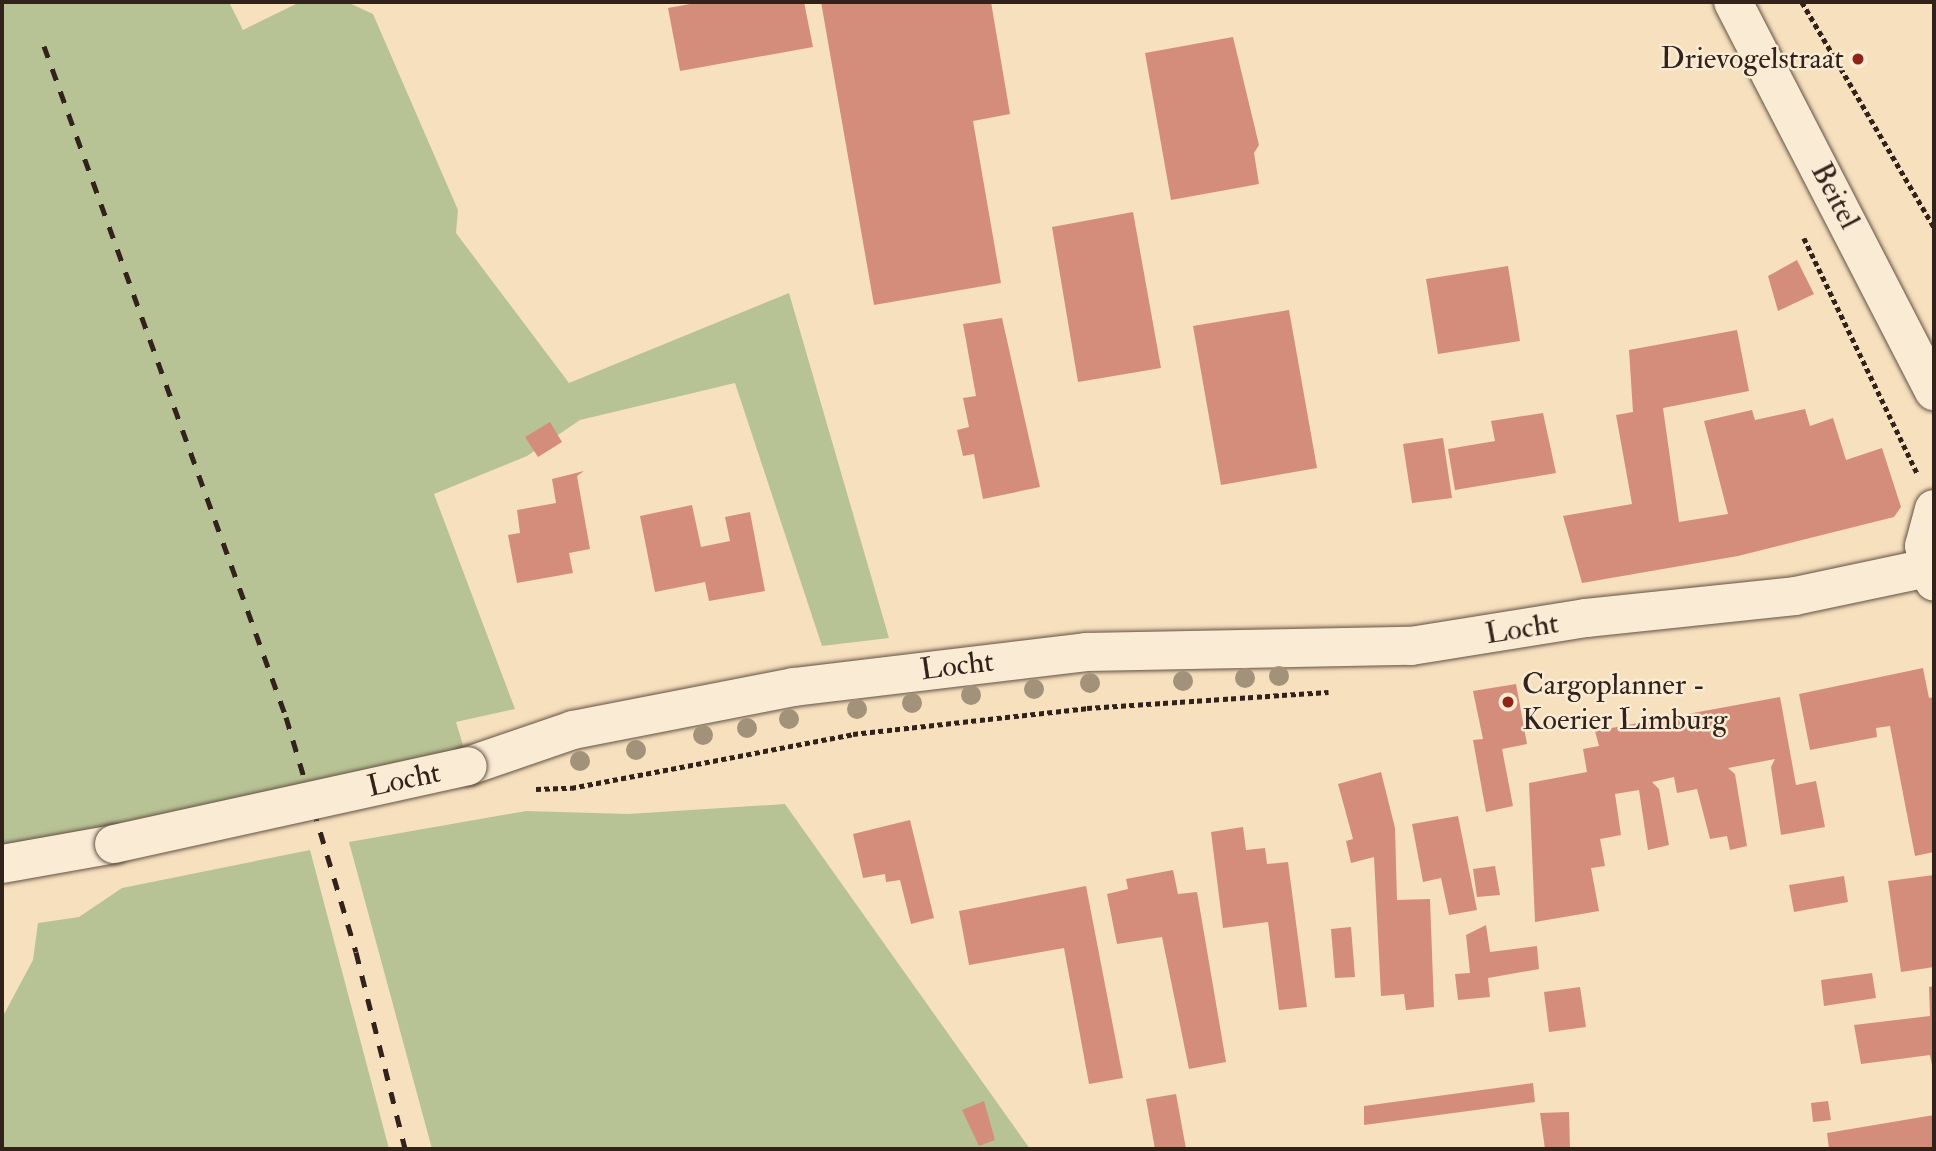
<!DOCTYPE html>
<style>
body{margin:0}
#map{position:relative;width:1936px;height:1151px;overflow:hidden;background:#f7e0be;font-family:"IM FELL Double Pica",serif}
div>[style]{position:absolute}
.green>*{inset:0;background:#b8c395}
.building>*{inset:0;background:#d48d7a}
.path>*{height:4.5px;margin-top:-2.25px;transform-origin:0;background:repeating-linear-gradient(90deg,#32221c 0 5px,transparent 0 8.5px)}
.roads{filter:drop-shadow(0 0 2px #635244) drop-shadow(0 0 2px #635244)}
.minor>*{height:38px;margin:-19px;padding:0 19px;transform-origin:19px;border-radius:19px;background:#faebd5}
.rail>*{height:5px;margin-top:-2.5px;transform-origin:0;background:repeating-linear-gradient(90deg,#32221c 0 12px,transparent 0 24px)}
.bridges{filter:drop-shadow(0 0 2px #635244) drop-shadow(0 0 2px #635244)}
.minor-bridge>*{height:38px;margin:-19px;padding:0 19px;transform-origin:19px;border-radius:19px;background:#faebd5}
.trees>*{width:20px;height:20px;margin:-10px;border-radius:50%;background:#a19279}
.dots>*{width:19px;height:19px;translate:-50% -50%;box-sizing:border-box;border:4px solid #faebd5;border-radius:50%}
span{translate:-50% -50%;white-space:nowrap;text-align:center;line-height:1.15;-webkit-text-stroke:5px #faebd5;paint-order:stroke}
.poi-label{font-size:30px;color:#32221c}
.right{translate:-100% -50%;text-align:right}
.left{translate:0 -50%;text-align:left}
.street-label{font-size:30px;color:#32221c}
.frame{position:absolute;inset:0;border:4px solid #32221c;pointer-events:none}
</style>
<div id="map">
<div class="green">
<div style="clip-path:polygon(2px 2px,229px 2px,243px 30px,300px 2px,347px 2px,373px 14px,458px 210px,456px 233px,569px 383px,789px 293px,889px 638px,822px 646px,735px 383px,580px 420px,527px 456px,434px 494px,515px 709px,456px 722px,466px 755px,2px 846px)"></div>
<div style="clip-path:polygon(785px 804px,1030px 1149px,432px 1149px,349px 842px,526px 811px,628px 814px)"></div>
<div style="clip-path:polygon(310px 850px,389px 1149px,2px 1149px,2px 1018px,33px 960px,38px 923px,79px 917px,122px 888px)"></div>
</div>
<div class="building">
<div style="clip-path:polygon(701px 2px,804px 2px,813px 47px,680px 71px,668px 8px)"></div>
<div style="clip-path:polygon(821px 2px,991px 2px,1010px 114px,973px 121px,1001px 283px,874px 305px)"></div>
<div style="clip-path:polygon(1233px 37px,1259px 145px,1254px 153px,1259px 184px,1171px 200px,1145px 53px)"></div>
<div style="clip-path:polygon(1133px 212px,1161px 368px,1078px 382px,1052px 227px)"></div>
<div style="clip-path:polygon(1797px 260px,1814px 294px,1778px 311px,1768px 276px)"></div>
<div style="clip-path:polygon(1508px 266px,1520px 341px,1438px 354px,1426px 279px)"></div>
<div style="clip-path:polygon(1289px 310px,1317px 468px,1221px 485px,1193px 326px)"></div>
<div style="clip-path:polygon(1002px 318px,1040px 487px,983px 499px,974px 454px,963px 456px,957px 430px,969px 427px,963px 398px,976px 396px,963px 324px)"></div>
<div style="clip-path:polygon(1737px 330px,1749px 391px,1663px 408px,1679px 522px,1728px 514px,1704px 421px,1752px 410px,1755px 420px,1805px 409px,1810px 426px,1833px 418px,1846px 460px,1882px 448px,1901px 507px,1894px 517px,1738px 556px,1582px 583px,1563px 516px,1632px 504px,1616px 415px,1633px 412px,1629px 350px)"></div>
<div style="clip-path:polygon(1543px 413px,1556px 473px,1455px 490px,1448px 449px,1495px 441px,1491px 421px)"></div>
<div style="clip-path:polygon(550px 422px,562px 442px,538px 457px,525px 437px)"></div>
<div style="clip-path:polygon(1443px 438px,1452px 498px,1412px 503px,1403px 444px)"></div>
<div style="clip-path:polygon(584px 471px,577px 476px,590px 549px,569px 553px,573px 573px,517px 583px,508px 535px,520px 533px,517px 510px,556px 503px,552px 479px)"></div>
<div style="clip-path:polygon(692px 505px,701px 547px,730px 541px,725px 517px,750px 512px,765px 591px,709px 601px,705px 582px,655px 592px,640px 516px)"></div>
<div style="clip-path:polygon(1923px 668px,1929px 698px,1934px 697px,1934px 852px,1915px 856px,1890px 726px,1876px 728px,1877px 737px,1810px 750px,1799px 694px)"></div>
<div style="clip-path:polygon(1516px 684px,1527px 744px,1502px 749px,1513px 806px,1486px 812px,1473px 740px,1483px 739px,1473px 691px)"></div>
<div style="clip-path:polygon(1780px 697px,1796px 785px,1816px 781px,1825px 827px,1781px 835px,1771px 767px,1775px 759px,1728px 768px,1735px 774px,1747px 846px,1730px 850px,1727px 836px,1710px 839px,1697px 789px,1677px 793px,1674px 777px,1652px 782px,1659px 789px,1669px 845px,1648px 850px,1639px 790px,1615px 794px,1621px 835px,1600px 839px,1605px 866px,1591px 868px,1599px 911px,1535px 922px,1529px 783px,1587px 772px,1583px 749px,1599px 746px,1595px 731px)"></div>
<div style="clip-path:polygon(1381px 772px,1395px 828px,1397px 900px,1430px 899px,1434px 1007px,1406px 1010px,1404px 994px,1381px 996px,1374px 857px,1351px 863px,1346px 841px,1353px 839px,1338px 784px)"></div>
<div style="clip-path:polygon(1458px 816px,1477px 910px,1449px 915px,1441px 878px,1423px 882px,1412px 824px)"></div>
<div style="clip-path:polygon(910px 820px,934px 918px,911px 924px,900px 880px,886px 882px,885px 874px,863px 878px,853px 834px)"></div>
<div style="clip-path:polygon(1243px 827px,1246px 850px,1265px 848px,1267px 864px,1288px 862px,1307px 1007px,1279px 1010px,1268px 922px,1223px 928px,1211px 832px)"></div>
<div style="clip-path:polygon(1495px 866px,1500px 895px,1477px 897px,1473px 869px)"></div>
<div style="clip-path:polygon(1173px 870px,1178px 894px,1197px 892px,1226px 1062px,1189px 1069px,1162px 937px,1117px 944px,1107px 894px,1128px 889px,1126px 879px)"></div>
<div style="clip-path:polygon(1934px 875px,1934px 967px,1901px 972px,1888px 881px)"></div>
<div style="clip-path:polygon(1844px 876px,1848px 902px,1794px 912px,1789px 885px)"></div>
<div style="clip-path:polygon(1086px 886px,1123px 1078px,1089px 1084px,1064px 948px,969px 965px,959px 911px)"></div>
<div style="clip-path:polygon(1486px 925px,1490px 952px,1537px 946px,1539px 969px,1488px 978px,1490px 997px,1458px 1000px,1455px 974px,1470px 973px,1466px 935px)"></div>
<div style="clip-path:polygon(1351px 927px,1355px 977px,1335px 978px,1331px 929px)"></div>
<div style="clip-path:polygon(1872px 973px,1876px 998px,1824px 1006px,1821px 980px)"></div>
<div style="clip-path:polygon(1934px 986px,1934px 1076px,1930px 1055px,1861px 1064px,1854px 1025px,1930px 1016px,1929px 987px)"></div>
<div style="clip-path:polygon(1580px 987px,1586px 1027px,1549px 1032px,1544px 992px)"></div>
<div style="clip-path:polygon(1533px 1083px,1535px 1102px,1364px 1125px,1364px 1106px)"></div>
<div style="clip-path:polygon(1176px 1094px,1186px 1149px,1155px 1149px,1146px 1099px)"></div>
<div style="clip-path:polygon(984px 1101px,995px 1140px,979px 1146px,962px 1110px)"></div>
<div style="clip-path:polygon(1828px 1101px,1831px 1120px,1813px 1122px,1811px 1103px)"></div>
<div style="clip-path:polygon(1569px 1112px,1570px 1149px,1545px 1149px,1540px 1113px)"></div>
<div style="clip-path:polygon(1934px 1115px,1934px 1149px,1829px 1149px,1827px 1133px)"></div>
</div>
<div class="path">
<div style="left:1802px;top:2px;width:261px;rotate:59.6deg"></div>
<div style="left:1804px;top:238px;width:261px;rotate:64.3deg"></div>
<div style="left:536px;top:789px;width:35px;rotate:-2deg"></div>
<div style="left:571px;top:788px;width:287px;rotate:-10.8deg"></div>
<div style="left:853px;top:734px;width:235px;rotate:-6.3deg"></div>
<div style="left:1087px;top:708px;width:242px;rotate:-3.8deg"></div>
</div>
<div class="roads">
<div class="minor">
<div style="left:1733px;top:2px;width:438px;rotate:62.7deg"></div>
<div style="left:1934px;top:509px;width:38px;rotate:105deg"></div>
<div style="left:1924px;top:546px;width:37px;rotate:74deg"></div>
<div style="left:468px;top:766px;width:111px;rotate:-18.9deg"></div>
<div style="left:573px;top:730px;width:225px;rotate:-11deg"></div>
<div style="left:794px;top:687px;width:294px;rotate:-6.8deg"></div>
<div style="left:1086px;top:652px;width:325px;rotate:-1.1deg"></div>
<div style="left:1411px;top:646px;width:177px;rotate:-9.1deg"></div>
<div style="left:1586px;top:618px;width:210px;rotate:-6deg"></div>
<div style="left:1795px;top:596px;width:136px;rotate:-11.9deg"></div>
<div style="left:2px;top:864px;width:114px;rotate:-10.1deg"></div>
</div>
</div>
<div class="rail">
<div style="left:44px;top:46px;width:713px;rotate:70.17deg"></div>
<div style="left:286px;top:717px;width:245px;rotate:73.4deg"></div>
<div style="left:356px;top:952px;width:203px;rotate:76deg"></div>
</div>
<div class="bridges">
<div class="minor-bridge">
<div style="left:114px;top:844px;width:362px;rotate:-12.4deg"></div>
</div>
</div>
<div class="trees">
<div style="left:1279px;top:676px"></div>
<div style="left:1245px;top:678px"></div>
<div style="left:1183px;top:681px"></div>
<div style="left:1090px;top:683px"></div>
<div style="left:1034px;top:689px"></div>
<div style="left:971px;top:695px"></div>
<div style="left:912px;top:703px"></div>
<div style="left:857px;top:709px"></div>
<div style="left:789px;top:719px"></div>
<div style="left:747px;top:728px"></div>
<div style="left:703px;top:735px"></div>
<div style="left:636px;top:750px"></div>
<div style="left:580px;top:761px"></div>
</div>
<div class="dots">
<div style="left:1858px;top:59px;background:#8f2418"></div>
<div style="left:1508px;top:702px;background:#8f2418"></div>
</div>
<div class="poi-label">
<span class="right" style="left:1844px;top:59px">Drievogelstraat</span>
<span class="left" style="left:1522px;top:702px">Cargoplanner -<br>Koerier Limburg</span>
</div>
<div class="street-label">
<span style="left:1835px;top:196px;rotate:62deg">Beitel</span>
<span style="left:1522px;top:629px;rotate:-9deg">Locht</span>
<span style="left:957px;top:666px;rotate:-7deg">Locht</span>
<span style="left:404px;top:780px;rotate:-12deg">Locht</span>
</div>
<div class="frame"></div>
</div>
